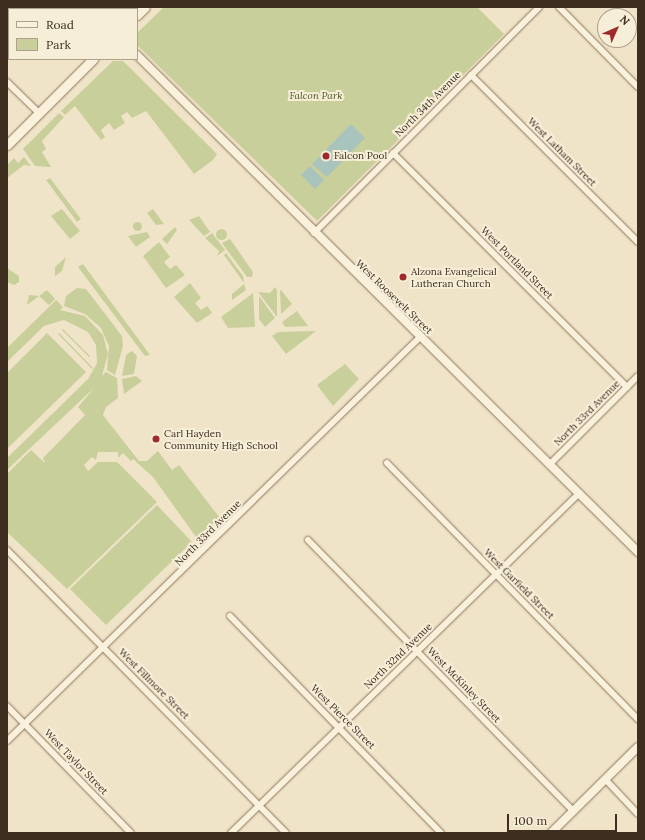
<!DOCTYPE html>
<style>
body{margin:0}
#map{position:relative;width:645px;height:840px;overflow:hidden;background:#f0e4c8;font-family:Lora,serif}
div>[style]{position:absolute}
.green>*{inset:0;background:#c9cf9b}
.round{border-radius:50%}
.water>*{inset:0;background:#a9c4bc}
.roads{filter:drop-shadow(0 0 1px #8d765c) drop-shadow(0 0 1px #8d765c)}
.minor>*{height:6px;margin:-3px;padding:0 3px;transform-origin:3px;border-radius:3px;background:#faf1dc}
.tertiary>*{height:8px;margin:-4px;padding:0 4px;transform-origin:4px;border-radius:4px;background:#faf1dc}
.secondary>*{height:9px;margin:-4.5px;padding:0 4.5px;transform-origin:4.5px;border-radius:4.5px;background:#faf1dc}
.dots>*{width:11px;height:11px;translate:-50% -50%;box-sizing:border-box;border:2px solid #f7eed8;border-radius:50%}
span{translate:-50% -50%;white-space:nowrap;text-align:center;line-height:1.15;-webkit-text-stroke:4px #f7eed8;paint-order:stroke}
.park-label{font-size:10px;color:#4d5a26;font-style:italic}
.street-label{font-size:10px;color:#3d2e20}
.poi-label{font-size:10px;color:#3d2e20}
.left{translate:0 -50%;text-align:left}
.frame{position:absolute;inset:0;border:8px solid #3d2e20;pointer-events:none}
.legend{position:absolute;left:8px;top:8px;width:130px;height:52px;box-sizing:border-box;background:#f7eed8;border:1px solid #ada18e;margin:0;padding:5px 7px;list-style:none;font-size:12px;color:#3d2e20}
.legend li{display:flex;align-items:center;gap:8px;height:20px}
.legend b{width:20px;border:1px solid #ada18e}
.north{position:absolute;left:597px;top:8px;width:40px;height:40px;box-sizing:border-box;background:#f7eed8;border:1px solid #ada18e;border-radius:50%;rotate:45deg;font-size:11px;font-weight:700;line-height:16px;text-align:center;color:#3d2e20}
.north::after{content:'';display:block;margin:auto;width:14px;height:18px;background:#9e2a2b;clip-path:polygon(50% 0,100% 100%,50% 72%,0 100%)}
.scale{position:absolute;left:507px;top:814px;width:110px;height:18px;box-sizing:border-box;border:2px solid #3d2e20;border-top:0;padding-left:5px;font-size:12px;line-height:14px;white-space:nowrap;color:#3d2e20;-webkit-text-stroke:3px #f7eed8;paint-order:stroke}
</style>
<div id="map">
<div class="green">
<div style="clip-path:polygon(164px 7px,477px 7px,504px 34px,317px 221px,137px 45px,137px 33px)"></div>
<div style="clip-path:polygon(113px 61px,123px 61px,217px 154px,213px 160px,194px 174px,146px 111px,132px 118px,127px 112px,121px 116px,125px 123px,114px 130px,109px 123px,101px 130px,105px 137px,101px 140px,75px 106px,65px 115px,61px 111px)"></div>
<div style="clip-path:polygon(59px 113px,64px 117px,42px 141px,46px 149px,42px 152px,51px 167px,35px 166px,23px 149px)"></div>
<div style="clip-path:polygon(24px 157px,31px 166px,24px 165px,7px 178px,7px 165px,14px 158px,18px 163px)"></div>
<div style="clip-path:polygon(50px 178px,81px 219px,77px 222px,46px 180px)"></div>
<div style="clip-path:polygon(62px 209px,80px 231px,70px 239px,51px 216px)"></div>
<div style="clip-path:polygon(153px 209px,164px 224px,156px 225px,147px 213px)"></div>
<div style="clip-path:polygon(199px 216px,210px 232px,204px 236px,189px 220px)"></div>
<div class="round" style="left:132.5px;top:221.5px;width:9px;height:9px"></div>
<div style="clip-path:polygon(175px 227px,177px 230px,167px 244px,162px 239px)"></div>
<div class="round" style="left:215.5px;top:228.5px;width:11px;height:11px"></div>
<div style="clip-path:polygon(147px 232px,150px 237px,136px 247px,128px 236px)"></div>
<div style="clip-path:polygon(212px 233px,225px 250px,217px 256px,219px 251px,205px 238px)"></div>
<div style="clip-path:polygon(230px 239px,253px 272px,252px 277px,247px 277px,222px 243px)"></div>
<div style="clip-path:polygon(159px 242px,170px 257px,164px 262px,170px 269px,176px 265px,185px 275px,166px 288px,143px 256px)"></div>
<div style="clip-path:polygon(226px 253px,243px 276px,244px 283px,224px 255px)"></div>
<div style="clip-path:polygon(66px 257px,62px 271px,55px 276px,55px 267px)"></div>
<div style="clip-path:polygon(83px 264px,150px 355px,145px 356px,78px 267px)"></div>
<div style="clip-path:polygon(7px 268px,19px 276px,19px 282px,14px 285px,7px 282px)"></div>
<div style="clip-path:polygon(190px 283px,201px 298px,195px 303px,201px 310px,207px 306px,212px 313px,197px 323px,174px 297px)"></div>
<div style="clip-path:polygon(244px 284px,246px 290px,232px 300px,232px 294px)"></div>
<div style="clip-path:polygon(275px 287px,277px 290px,277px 317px,258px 292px,270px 293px)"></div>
<div style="clip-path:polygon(77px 288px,86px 289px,122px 336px,123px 346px,115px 375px,107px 370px,109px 346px,101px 328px,85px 314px,64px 306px,66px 296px)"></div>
<div style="clip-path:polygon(47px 290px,55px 299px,49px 305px,39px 296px,27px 305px,29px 295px,39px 296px)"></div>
<div style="clip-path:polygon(281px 290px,292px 304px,281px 314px,280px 291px)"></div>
<div style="clip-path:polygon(253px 293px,255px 327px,228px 328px,221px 317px)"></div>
<div style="clip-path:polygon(259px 296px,275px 318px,265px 327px,259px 319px)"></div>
<div style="clip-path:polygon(56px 300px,63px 307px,60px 310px,85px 316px,103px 335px,108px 354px,102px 376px,106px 372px,117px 378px,118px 398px,106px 407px,103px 415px,139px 461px,147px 461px,158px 451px,172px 470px,179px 465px,220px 518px,196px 537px,153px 477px,133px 459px,131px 461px,123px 453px,118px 458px,118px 452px,98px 452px,96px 460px,92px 457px,84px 465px,88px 471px,98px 462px,117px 462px,157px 502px,67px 589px,7px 532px,7px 474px,31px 450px,45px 463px,43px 458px,85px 415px,78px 407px,94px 388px,7px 470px,7px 458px,88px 379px,97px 363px,96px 345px,88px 332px,64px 320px,44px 326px,7px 362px,7px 348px)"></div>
<div style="clip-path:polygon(297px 311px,308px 326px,285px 327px,282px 322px)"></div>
<div style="clip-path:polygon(63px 329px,90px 356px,89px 357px,62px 330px)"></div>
<div style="clip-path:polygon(316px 331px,286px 354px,272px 336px,278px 332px)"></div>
<div style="clip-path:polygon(47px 333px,86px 372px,7px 449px,7px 373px)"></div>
<div style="clip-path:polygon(59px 333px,93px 368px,92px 369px,58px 334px)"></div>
<div style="clip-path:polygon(132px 351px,137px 356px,134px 374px,122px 376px,126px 355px)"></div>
<div style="clip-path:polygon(345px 364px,359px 379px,333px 406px,317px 385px)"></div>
<div style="clip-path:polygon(136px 376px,142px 381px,124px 394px,122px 379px)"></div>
<div style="clip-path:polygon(157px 505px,192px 542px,106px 625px,70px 589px)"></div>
</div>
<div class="water">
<div style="clip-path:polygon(351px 124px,365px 138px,327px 177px,312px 164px)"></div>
<div style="clip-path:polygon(310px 166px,324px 180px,315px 189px,301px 175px)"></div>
</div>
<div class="roads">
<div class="minor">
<div style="left:559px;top:7px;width:112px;rotate:45.4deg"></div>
<div style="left:471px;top:75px;width:236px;rotate:45deg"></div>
<div style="left:7px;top:82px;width:45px;rotate:44.1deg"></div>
<div style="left:393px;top:153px;width:331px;rotate:45deg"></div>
<div style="left:314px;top:233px;width:319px;rotate:-45.1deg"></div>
<div style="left:387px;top:463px;width:359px;rotate:45.6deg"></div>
<div style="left:550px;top:464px;width:124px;rotate:-45deg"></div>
<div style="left:308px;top:540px;width:379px;rotate:45.6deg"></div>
<div style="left:7px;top:550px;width:397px;rotate:45.4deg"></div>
<div style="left:230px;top:616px;width:303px;rotate:45.8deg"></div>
<div style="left:7px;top:706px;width:177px;rotate:45.7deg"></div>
<div style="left:7px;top:741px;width:578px;rotate:-44.37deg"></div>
<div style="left:605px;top:779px;width:48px;rotate:46.7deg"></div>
<div style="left:231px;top:833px;width:487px;rotate:-44.3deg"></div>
</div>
<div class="tertiary">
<div style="left:89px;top:7px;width:3px;rotate:45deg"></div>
<div style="left:137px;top:55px;width:706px;rotate:44.77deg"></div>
<div style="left:551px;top:833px;width:122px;rotate:-44.7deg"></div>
</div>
<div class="secondary">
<div style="left:137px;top:15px;width:11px;rotate:-45deg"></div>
<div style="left:7px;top:145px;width:122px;rotate:-45deg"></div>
</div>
</div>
<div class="dots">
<div style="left:326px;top:156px;background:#9e2a2b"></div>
<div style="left:403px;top:277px;background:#9e2a2b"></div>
<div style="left:156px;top:439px;background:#9e2a2b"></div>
</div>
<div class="park-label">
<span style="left:316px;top:96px">Falcon Park</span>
</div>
<div class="street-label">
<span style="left:428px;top:104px;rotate:-45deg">North 34th Avenue</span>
<span style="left:562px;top:152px;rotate:45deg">West Latham Street</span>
<span style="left:517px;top:263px;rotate:45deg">West Portland Street</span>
<span style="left:394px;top:297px;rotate:44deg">West Roosevelt Street</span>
<span style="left:587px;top:413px;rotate:-45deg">North 33rd Avenue</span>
<span style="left:208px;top:533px;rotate:-45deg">North 33rd Avenue</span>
<span style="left:519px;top:584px;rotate:45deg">West Garfield Street</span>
<span style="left:398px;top:656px;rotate:-44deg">North 32nd Avenue</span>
<span style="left:154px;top:684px;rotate:45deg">West Fillmore Street</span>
<span style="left:464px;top:685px;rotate:46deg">West McKinley Street</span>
<span style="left:343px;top:717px;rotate:45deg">West Pierce Street</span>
<span style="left:76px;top:762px;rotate:46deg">West Taylor Street</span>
</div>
<div class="poi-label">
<span class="left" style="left:334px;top:156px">Falcon Pool</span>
<span class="left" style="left:411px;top:277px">Alzona Evangelical<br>Lutheran Church</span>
<span class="left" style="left:164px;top:439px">Carl Hayden<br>Community High School</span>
</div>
<div class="frame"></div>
<ul class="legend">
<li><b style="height:5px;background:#faf1dc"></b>Road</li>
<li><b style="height:11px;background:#c9cf9b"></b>Park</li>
</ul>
<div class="north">N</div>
<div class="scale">100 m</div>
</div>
